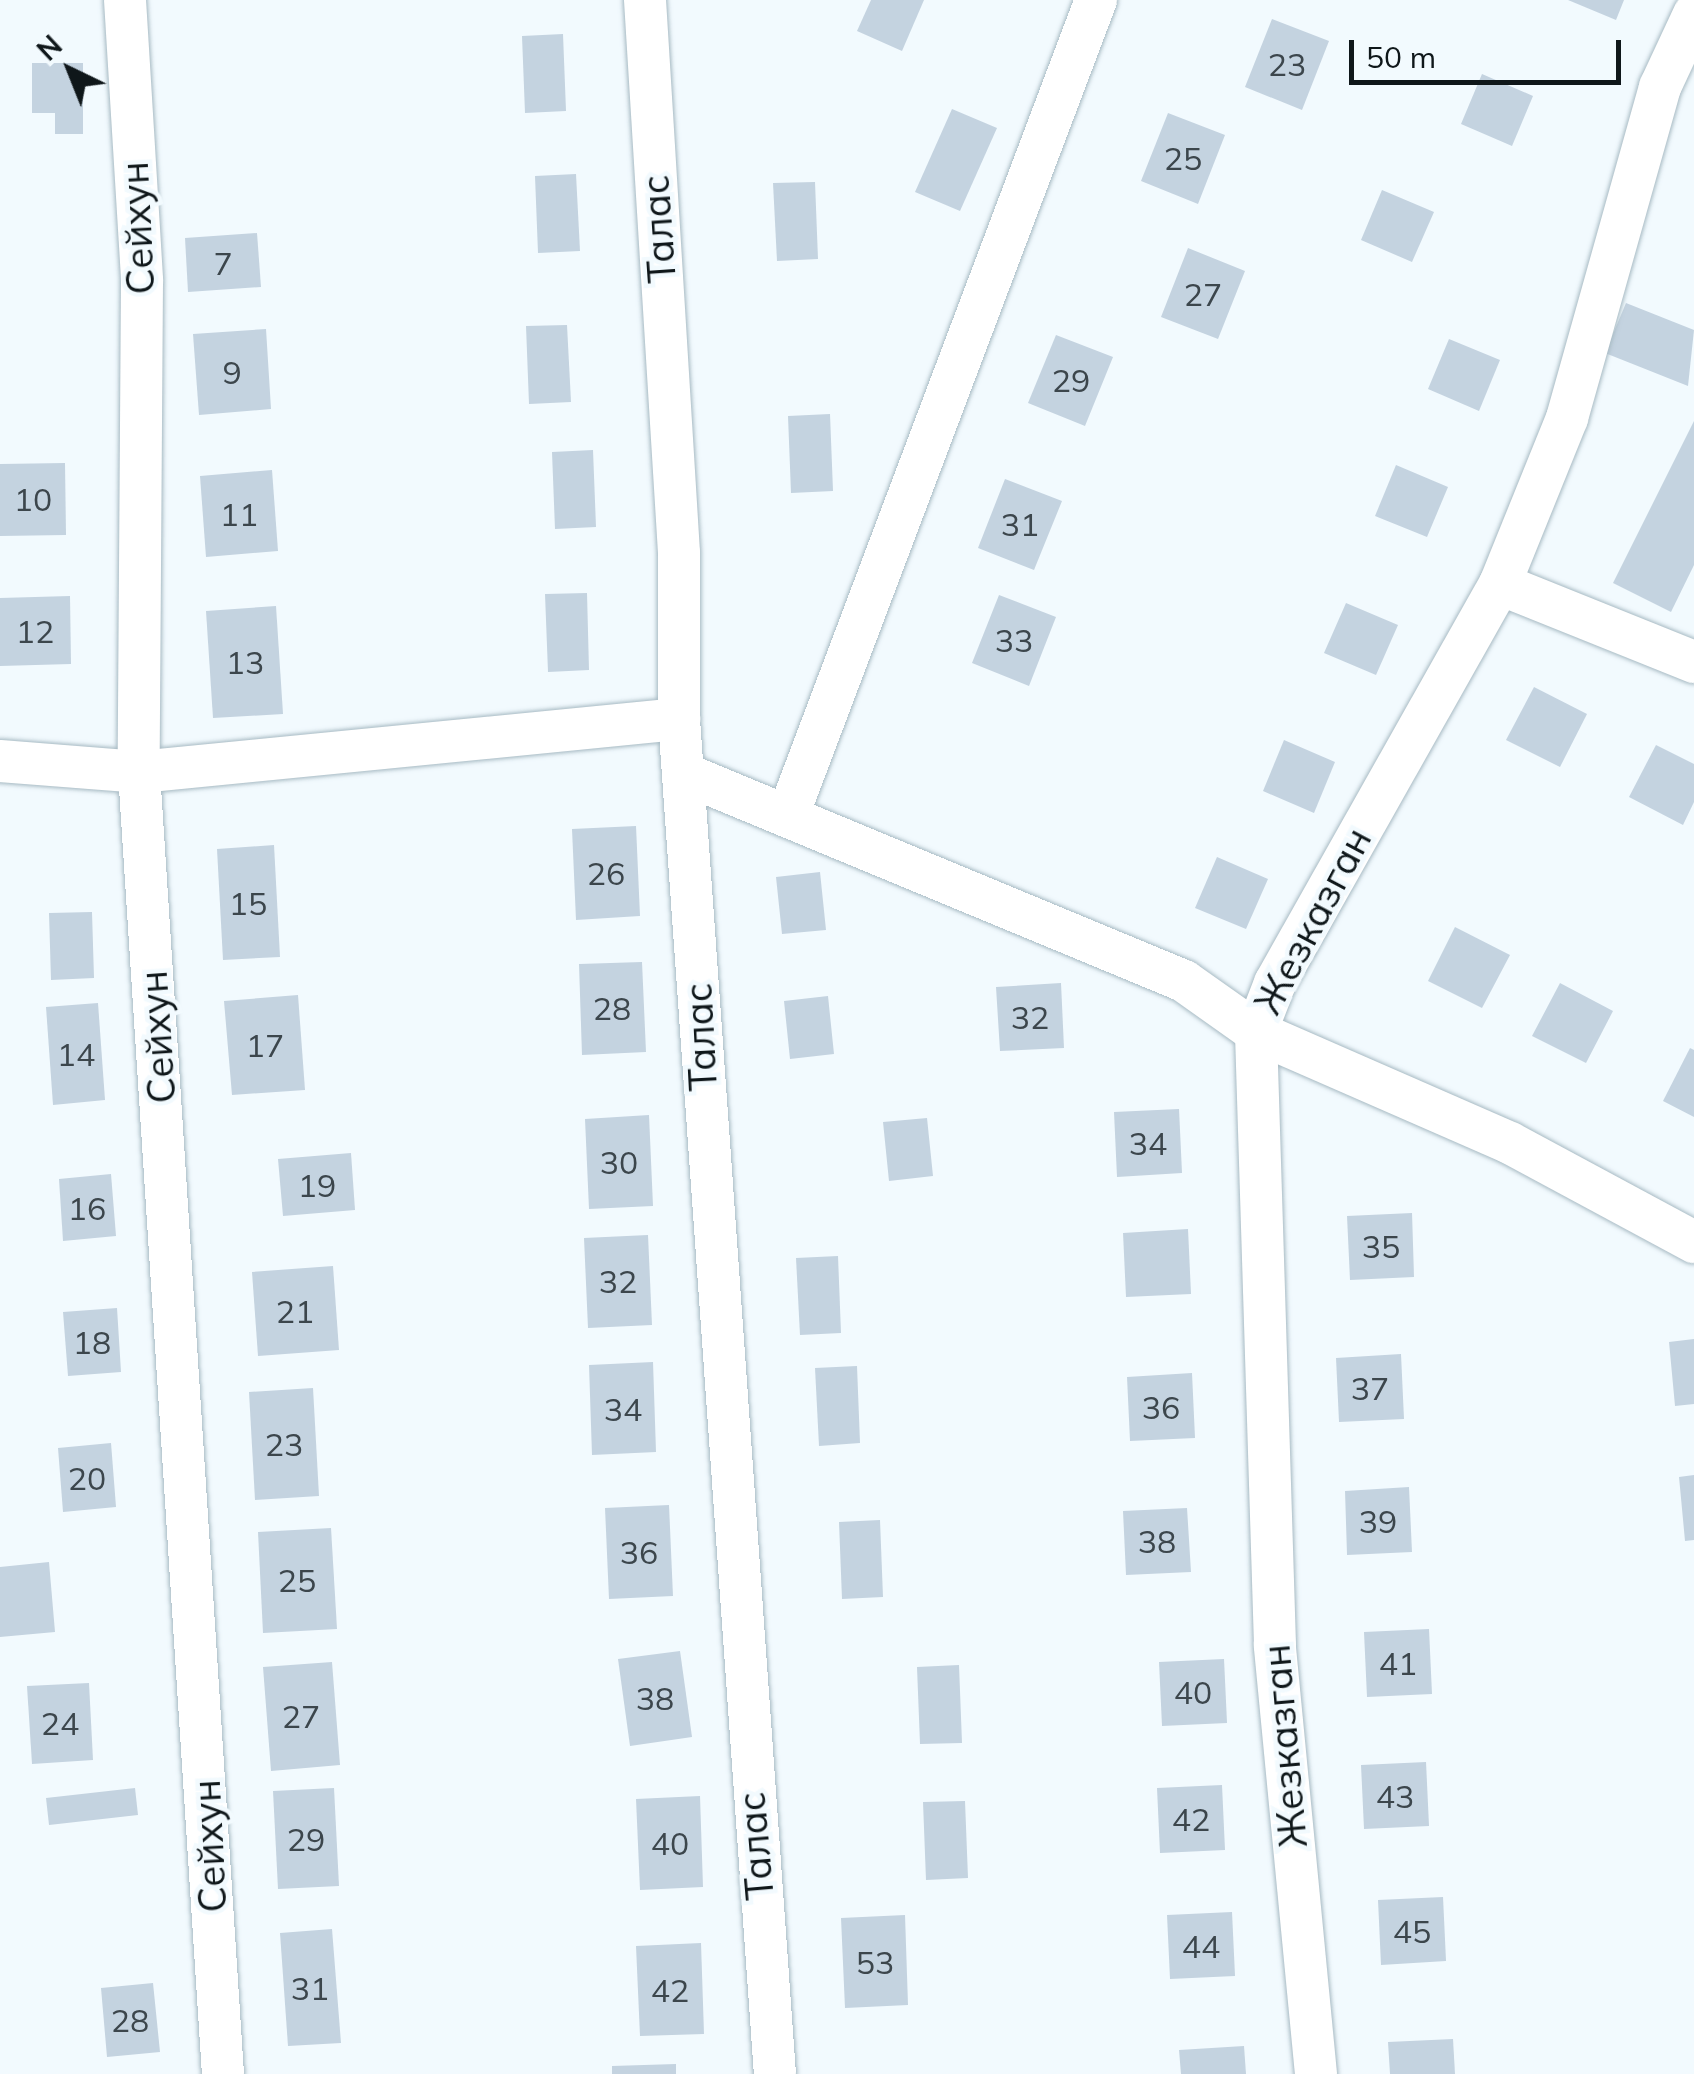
<!DOCTYPE html>
<meta charset="utf-8">
<style>
body{margin:0}
#map{position:relative;width:1694px;height:2074px;overflow:hidden;background:#f2fafe;font-family:Mulish,sans-serif}
div>[style]{position:absolute}
.building>*{inset:0;background:#c4d3e0}
.roads{filter:drop-shadow(0 0 2px #a7bac3) drop-shadow(0 0 2px #a7bac3)}
.minor>*{height:42px;margin:-21px;padding:0 21px;transform-origin:21px;border-radius:21px;background:#fff}
span{translate:-50% -50%;white-space:nowrap;text-align:center;line-height:1.15;-webkit-text-stroke:9px #f2fafe;paint-order:stroke}
.number-label{font-size:32px;color:#3c464c}
.number-label span{-webkit-text-stroke-width:0}
.street-label{font-size:38px;color:#0f171a}
.north{position:absolute;left:20px;top:20px;width:100px;height:100px;-webkit-text-stroke:8px #f2fafe;paint-order:stroke;rotate:317deg;font-size:28px;font-weight:700;line-height:40px;text-align:center;color:#0f171a}
.north::after{content:'';display:block;margin:auto;width:35px;height:45px;background:#0f171a;clip-path:polygon(50% 0,100% 100%,50% 72%,0 100%)}
.scale{position:absolute;left:1349px;top:40px;width:272px;height:45px;box-sizing:border-box;border:5px solid #0f171a;border-top:0;padding-left:12px;font-size:30px;line-height:35px;white-space:nowrap;color:#0f171a;-webkit-text-stroke:8px #f2fafe;paint-order:stroke}
</style>
<div id="map">
<div class="building">
<div style="clip-path:polygon(871px 0,924px 0,902px 51px,857px 31px)"></div>
<div style="clip-path:polygon(1568px 0,1624px 0,1616px 20px)"></div>
<div style="clip-path:polygon(1272px 19px,1329px 41px,1302px 110px,1245px 87px)"></div>
<div style="clip-path:polygon(563px 34px,566px 111px,525px 113px,522px 36px)"></div>
<div style="clip-path:polygon(32px 63px,83px 63px,83px 134px,55px 134px,55px 113px,32px 113px)"></div>
<div style="clip-path:polygon(1482px 74px,1533px 96px,1512px 146px,1461px 124px)"></div>
<div style="clip-path:polygon(952px 109px,997px 128px,960px 211px,915px 192px)"></div>
<div style="clip-path:polygon(1168px 113px,1225px 135px,1198px 204px,1141px 181px)"></div>
<div style="clip-path:polygon(576px 174px,580px 251px,538px 253px,535px 176px)"></div>
<div style="clip-path:polygon(815px 182px,818px 259px,777px 261px,773px 183px)"></div>
<div style="clip-path:polygon(1382px 190px,1434px 212px,1412px 262px,1361px 240px)"></div>
<div style="clip-path:polygon(257px 233px,261px 287px,188px 292px,185px 238px)"></div>
<div style="clip-path:polygon(1188px 248px,1245px 271px,1218px 339px,1161px 317px)"></div>
<div style="clip-path:polygon(1626px 303px,1694px 330px,1688px 386px,1605px 353px)"></div>
<div style="clip-path:polygon(567px 325px,571px 402px,529px 404px,526px 326px)"></div>
<div style="clip-path:polygon(266px 329px,271px 409px,199px 415px,193px 334px)"></div>
<div style="clip-path:polygon(1056px 335px,1113px 357px,1085px 426px,1028px 403px)"></div>
<div style="clip-path:polygon(1449px 339px,1500px 360px,1479px 411px,1428px 389px)"></div>
<div style="clip-path:polygon(830px 414px,833px 491px,791px 493px,788px 416px)"></div>
<div style="clip-path:polygon(1694px 421px,1694px 565px,1671px 612px,1613px 583px)"></div>
<div style="clip-path:polygon(593px 450px,596px 527px,555px 529px,552px 452px)"></div>
<div style="clip-path:polygon(65px 463px,66px 535px,0 536px,0 464px)"></div>
<div style="clip-path:polygon(1396px 465px,1448px 487px,1427px 537px,1375px 516px)"></div>
<div style="clip-path:polygon(272px 470px,278px 551px,206px 557px,200px 476px)"></div>
<div style="clip-path:polygon(1005px 479px,1062px 501px,1034px 570px,978px 548px)"></div>
<div style="clip-path:polygon(587px 593px,589px 670px,548px 672px,545px 594px)"></div>
<div style="clip-path:polygon(999px 595px,1056px 617px,1029px 686px,972px 663px)"></div>
<div style="clip-path:polygon(70px 596px,71px 664px,0 666px,0 598px)"></div>
<div style="clip-path:polygon(1346px 603px,1398px 625px,1376px 675px,1324px 653px)"></div>
<div style="clip-path:polygon(276px 606px,283px 714px,213px 718px,206px 611px)"></div>
<div style="clip-path:polygon(1534px 687px,1587px 714px,1560px 767px,1506px 740px)"></div>
<div style="clip-path:polygon(1284px 740px,1335px 762px,1314px 813px,1263px 791px)"></div>
<div style="clip-path:polygon(1656px 745px,1694px 764px,1694px 802px,1683px 825px,1629px 797px)"></div>
<div style="clip-path:polygon(636px 826px,640px 916px,576px 920px,572px 829px)"></div>
<div style="clip-path:polygon(274px 845px,280px 957px,223px 960px,217px 849px)"></div>
<div style="clip-path:polygon(1217px 857px,1268px 879px,1246px 929px,1195px 908px)"></div>
<div style="clip-path:polygon(820px 872px,826px 930px,782px 934px,776px 877px)"></div>
<div style="clip-path:polygon(92px 912px,94px 978px,51px 980px,49px 913px)"></div>
<div style="clip-path:polygon(1455px 927px,1510px 955px,1482px 1008px,1428px 981px)"></div>
<div style="clip-path:polygon(642px 962px,646px 1052px,582px 1055px,579px 964px)"></div>
<div style="clip-path:polygon(1061px 983px,1064px 1048px,1000px 1051px,996px 987px)"></div>
<div style="clip-path:polygon(1560px 983px,1613px 1011px,1586px 1063px,1532px 1036px)"></div>
<div style="clip-path:polygon(298px 995px,305px 1090px,232px 1095px,224px 1001px)"></div>
<div style="clip-path:polygon(828px 996px,834px 1054px,790px 1059px,784px 1001px)"></div>
<div style="clip-path:polygon(98px 1003px,105px 1100px,53px 1105px,46px 1007px)"></div>
<div style="clip-path:polygon(1690px 1048px,1694px 1050px,1694px 1117px,1663px 1101px)"></div>
<div style="clip-path:polygon(1179px 1109px,1182px 1173px,1117px 1177px,1114px 1112px)"></div>
<div style="clip-path:polygon(649px 1115px,653px 1206px,589px 1209px,585px 1119px)"></div>
<div style="clip-path:polygon(927px 1118px,933px 1176px,889px 1181px,883px 1122px)"></div>
<div style="clip-path:polygon(351px 1153px,355px 1210px,283px 1216px,278px 1159px)"></div>
<div style="clip-path:polygon(111px 1174px,116px 1236px,63px 1241px,59px 1179px)"></div>
<div style="clip-path:polygon(1412px 1213px,1414px 1277px,1350px 1280px,1347px 1216px)"></div>
<div style="clip-path:polygon(1188px 1229px,1191px 1294px,1126px 1297px,1123px 1233px)"></div>
<div style="clip-path:polygon(648px 1235px,652px 1325px,588px 1328px,584px 1238px)"></div>
<div style="clip-path:polygon(838px 1256px,841px 1333px,800px 1335px,796px 1258px)"></div>
<div style="clip-path:polygon(333px 1266px,339px 1350px,258px 1356px,252px 1272px)"></div>
<div style="clip-path:polygon(117px 1308px,121px 1372px,68px 1376px,63px 1312px)"></div>
<div style="clip-path:polygon(1694px 1339px,1694px 1404px,1675px 1406px,1669px 1342px)"></div>
<div style="clip-path:polygon(1401px 1354px,1404px 1419px,1339px 1422px,1336px 1358px)"></div>
<div style="clip-path:polygon(653px 1362px,656px 1452px,592px 1455px,589px 1365px)"></div>
<div style="clip-path:polygon(857px 1366px,860px 1443px,819px 1446px,815px 1368px)"></div>
<div style="clip-path:polygon(1192px 1373px,1195px 1438px,1130px 1441px,1127px 1377px)"></div>
<div style="clip-path:polygon(313px 1388px,319px 1496px,255px 1500px,249px 1392px)"></div>
<div style="clip-path:polygon(111px 1443px,116px 1507px,63px 1512px,58px 1448px)"></div>
<div style="clip-path:polygon(1694px 1475px,1694px 1540px,1685px 1541px,1679px 1477px)"></div>
<div style="clip-path:polygon(1409px 1487px,1412px 1552px,1347px 1555px,1345px 1491px)"></div>
<div style="clip-path:polygon(669px 1505px,673px 1596px,609px 1599px,605px 1508px)"></div>
<div style="clip-path:polygon(1187px 1508px,1191px 1572px,1126px 1575px,1123px 1511px)"></div>
<div style="clip-path:polygon(880px 1520px,883px 1597px,842px 1599px,839px 1522px)"></div>
<div style="clip-path:polygon(331px 1528px,337px 1629px,263px 1633px,258px 1532px)"></div>
<div style="clip-path:polygon(49px 1562px,55px 1632px,0 1637px,0 1567px)"></div>
<div style="clip-path:polygon(1429px 1629px,1432px 1694px,1367px 1697px,1364px 1632px)"></div>
<div style="clip-path:polygon(680px 1651px,692px 1737px,630px 1746px,618px 1659px)"></div>
<div style="clip-path:polygon(1224px 1659px,1227px 1723px,1162px 1726px,1159px 1662px)"></div>
<div style="clip-path:polygon(332px 1662px,340px 1765px,271px 1771px,263px 1667px)"></div>
<div style="clip-path:polygon(959px 1665px,962px 1743px,920px 1744px,917px 1667px)"></div>
<div style="clip-path:polygon(89px 1683px,93px 1760px,32px 1764px,27px 1686px)"></div>
<div style="clip-path:polygon(1426px 1762px,1429px 1826px,1364px 1829px,1361px 1765px)"></div>
<div style="clip-path:polygon(1222px 1785px,1225px 1850px,1160px 1853px,1157px 1788px)"></div>
<div style="clip-path:polygon(135px 1788px,138px 1815px,49px 1825px,46px 1798px)"></div>
<div style="clip-path:polygon(334px 1788px,339px 1886px,278px 1889px,273px 1791px)"></div>
<div style="clip-path:polygon(700px 1796px,703px 1887px,640px 1890px,636px 1799px)"></div>
<div style="clip-path:polygon(965px 1801px,968px 1878px,926px 1880px,923px 1802px)"></div>
<div style="clip-path:polygon(1443px 1897px,1446px 1961px,1381px 1965px,1378px 1900px)"></div>
<div style="clip-path:polygon(1232px 1912px,1235px 1976px,1170px 1979px,1167px 1915px)"></div>
<div style="clip-path:polygon(905px 1915px,908px 2005px,845px 2008px,841px 1918px)"></div>
<div style="clip-path:polygon(332px 1929px,341px 2043px,288px 2046px,280px 1933px)"></div>
<div style="clip-path:polygon(701px 1943px,704px 2034px,640px 2036px,636px 1946px)"></div>
<div style="clip-path:polygon(153px 1983px,160px 2052px,107px 2057px,101px 1988px)"></div>
<div style="clip-path:polygon(1453px 2039px,1455px 2074px,1390px 2074px,1388px 2042px)"></div>
<div style="clip-path:polygon(1244px 2046px,1246px 2074px,1181px 2074px,1179px 2050px)"></div>
<div style="clip-path:polygon(676px 2064px,676px 2074px,612px 2074px,612px 2066px)"></div>
</div>
<div class="roads">
<div class="minor">
<div style="left:125px;top:0;width:282px;rotate:86.5deg"></div>
<div style="left:142px;top:281px;width:491px;rotate:90.4deg"></div>
<div style="left:139px;top:772px;width:1305px;rotate:86.31deg"></div>
<div style="left:645px;top:0;width:554px;rotate:86.48deg"></div>
<div style="left:679px;top:553px;width:166px;rotate:90deg"></div>
<div style="left:679px;top:719px;width:1358px;rotate:85.95deg"></div>
<div style="left:1500px;top:584px;width:209px;rotate:21.9deg"></div>
<div style="left:0;top:761px;width:139px;rotate:4.5deg"></div>
<div style="left:139px;top:772px;width:543px;rotate:-5.61deg"></div>
<div style="left:685px;top:774px;width:540px;rotate:22.53deg"></div>
<div style="left:1184px;top:981px;width:88px;rotate:35.3deg"></div>
<div style="left:1256px;top:1032px;width:277px;rotate:23.6deg"></div>
<div style="left:1510px;top:1143px;width:209px;rotate:28.3deg"></div>
<div style="left:788px;top:815px;width:871px;rotate:-69.3deg"></div>
<div style="left:1316px;top:2074px;width:431px;rotate:-95.5deg"></div>
<div style="left:1275px;top:1645px;width:613px;rotate:-91.78deg"></div>
<div style="left:1256px;top:1032px;width:53px;rotate:-68.8deg"></div>
<div style="left:1275px;top:983px;width:458px;rotate:-60.6deg"></div>
<div style="left:1500px;top:584px;width:179px;rotate:-68deg"></div>
<div style="left:1567px;top:418px;width:344px;rotate:-74.3deg"></div>
<div style="left:1660px;top:87px;width:81px;rotate:-65deg"></div>
</div>
</div>
<div class="number-label">
<span style="left:1287px;top:64px">23</span>
<span style="left:1183px;top:158px">25</span>
<span style="left:223px;top:263px">7</span>
<span style="left:1203px;top:294px">27</span>
<span style="left:232px;top:372px">9</span>
<span style="left:1071px;top:380px">29</span>
<span style="left:33px;top:499px">10</span>
<span style="left:239px;top:514px">11</span>
<span style="left:1020px;top:524px">31</span>
<span style="left:35px;top:631px">12</span>
<span style="left:1014px;top:640px">33</span>
<span style="left:245px;top:662px">13</span>
<span style="left:606px;top:873px">26</span>
<span style="left:248px;top:903px">15</span>
<span style="left:612px;top:1008px">28</span>
<span style="left:1030px;top:1017px">32</span>
<span style="left:265px;top:1045px">17</span>
<span style="left:76px;top:1054px">14</span>
<span style="left:1148px;top:1143px">34</span>
<span style="left:619px;top:1162px">30</span>
<span style="left:317px;top:1185px">19</span>
<span style="left:87px;top:1208px">16</span>
<span style="left:1381px;top:1246px">35</span>
<span style="left:618px;top:1281px">32</span>
<span style="left:295px;top:1311px">21</span>
<span style="left:92px;top:1342px">18</span>
<span style="left:1370px;top:1388px">37</span>
<span style="left:1161px;top:1407px">36</span>
<span style="left:623px;top:1409px">34</span>
<span style="left:284px;top:1444px">23</span>
<span style="left:87px;top:1478px">20</span>
<span style="left:1378px;top:1521px">39</span>
<span style="left:1157px;top:1541px">38</span>
<span style="left:639px;top:1552px">36</span>
<span style="left:297px;top:1580px">25</span>
<span style="left:1398px;top:1663px">41</span>
<span style="left:1193px;top:1692px">40</span>
<span style="left:655px;top:1698px">38</span>
<span style="left:301px;top:1716px">27</span>
<span style="left:60px;top:1723px">24</span>
<span style="left:1395px;top:1796px">43</span>
<span style="left:1191px;top:1819px">42</span>
<span style="left:306px;top:1839px">29</span>
<span style="left:670px;top:1843px">40</span>
<span style="left:1412px;top:1931px">45</span>
<span style="left:1201px;top:1946px">44</span>
<span style="left:875px;top:1962px">53</span>
<span style="left:310px;top:1988px">31</span>
<span style="left:670px;top:1990px">42</span>
<span style="left:130px;top:2020px">28</span>
</div>
<div class="street-label">
<span style="left:138px;top:228px;rotate:-93deg">Сейхун</span>
<span style="left:659px;top:229px;rotate:-94deg">Талас</span>
<span style="left:1313px;top:921px;rotate:-62deg">Жезказган</span>
<span style="left:158px;top:1037px;rotate:-94deg">Сейхун</span>
<span style="left:701px;top:1037px;rotate:-93deg">Талас</span>
<span style="left:1285px;top:1746px;rotate:-95deg">Жезказган</span>
<span style="left:210px;top:1846px;rotate:-93deg">Сейхун</span>
<span style="left:756px;top:1846px;rotate:-95deg">Талас</span>
</div>
<div class="north">N</div>
<div class="scale">50 m</div>
</div>
